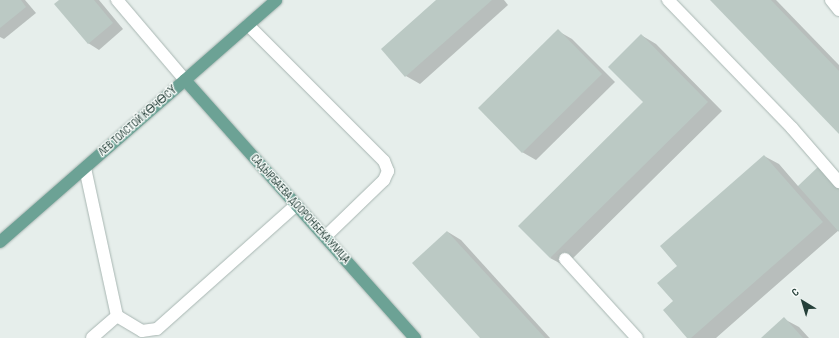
<!DOCTYPE html>
<meta charset="utf-8">
<style>
body{margin:0}
#map{position:relative;width:839px;height:338px;overflow:hidden;background:#e6eeeb;font-family:"Sofia Sans Condensed",sans-serif}
div>[style]{position:absolute}
.shadow>*{inset:0;background:#0003}
.building>*{inset:0;background:#bbc9c4}
.roads{filter:drop-shadow(0 0 1px #a8b6b2) drop-shadow(0 0 1px #a8b6b2)}
.minor>*{height:12px;margin:-6px;padding:0 6px;transform-origin:6px;border-radius:6px;background:#fff}
.major>*{height:12px;margin:-6px;padding:0 6px;transform-origin:6px;border-radius:6px;background:#6ca295}
span{translate:-50% -50%;white-space:nowrap;text-align:center;line-height:1.15;-webkit-text-stroke:3px #f7fbf9;paint-order:stroke}
.street-label{font-size:12px;color:#254039}
.north{position:absolute;left:783px;top:282px;width:40px;height:40px;-webkit-text-stroke:3px #f7fbf9;paint-order:stroke;rotate:322deg;font-size:11px;font-weight:700;line-height:16px;text-align:center;color:#254039}
.north::after{content:'';display:block;margin:auto;width:14px;height:18px;background:#254039;clip-path:polygon(50% 0,100% 100%,50% 72%,0 100%)}
</style>
<div id="map">
<div class="shadow">
<div style="clip-path:polygon(0 0,25px 0,36px 13px,4px 39px,0 37px)"></div>
<div style="clip-path:polygon(60px 0,99px 0,123px 29px,99px 50px,88px 43px)"></div>
<div style="clip-path:polygon(437px 0,504px 0,508px 5px,420px 84px,406px 76px,382px 49px)"></div>
<div style="clip-path:polygon(711px 0,776px 0,839px 65px,839px 132px)"></div>
<div style="clip-path:polygon(558px 31px,572px 39px,615px 82px,536px 160px,522px 152px)"></div>
<div style="clip-path:polygon(641px 35px,656px 44px,722px 111px,565px 266px,550px 258px,644px 102px)"></div>
<div style="clip-path:polygon(764px 156px,779px 164px,798px 186px,839px 184px,839px 230px,716px 338px,688px 338px,675px 301px,678px 266px)"></div>
<div style="clip-path:polygon(448px 232px,461px 240px,550px 338px,481px 338px)"></div>
<div style="clip-path:polygon(784px 319px,799px 327px,809px 338px,763px 338px)"></div>
</div>
<div class="building">
<div style="clip-path:polygon(0 0,21px 0,26px 7px,0 28px)"></div>
<div style="clip-path:polygon(59px 0,94px 0,113px 23px,88px 44px,54px 4px)"></div>
<div style="clip-path:polygon(436px 0,492px 0,405px 77px,381px 49px)"></div>
<div style="clip-path:polygon(710px 0,771px 0,839px 71px,839px 134px)"></div>
<div style="clip-path:polygon(558px 29px,602px 74px,522px 153px,478px 108px)"></div>
<div style="clip-path:polygon(641px 34px,708px 102px,550px 258px,518px 226px,643px 102px,608px 67px)"></div>
<div style="clip-path:polygon(764px 155px,823px 222px,691px 338px,687px 338px,663px 310px,673px 301px,657px 283px,677px 266px,660px 246px)"></div>
<div style="clip-path:polygon(819px 166px,839px 189px,839px 232px,798px 186px)"></div>
<div style="clip-path:polygon(447px 231px,545px 338px,480px 338px,412px 263px)"></div>
<div style="clip-path:polygon(784px 317px,803px 338px,761px 338px)"></div>
</div>
<div class="roads">
<div class="minor">
<div style="left:117px;top:0;width:105px;rotate:49.6deg"></div>
<div style="left:668px;top:0;width:178px;rotate:45.9deg"></div>
<div style="left:792px;top:128px;width:72px;rotate:49deg"></div>
<div style="left:831px;top:0;width:13px;rotate:51deg"></div>
<div style="left:248px;top:25px;width:192px;rotate:45deg"></div>
<div style="left:384px;top:161px;width:11px;rotate:68deg"></div>
<div style="left:388px;top:171px;width:10px;rotate:114deg"></div>
<div style="left:384px;top:180px;width:82px;rotate:136deg"></div>
<div style="left:85px;top:168px;width:151px;rotate:77.8deg"></div>
<div style="left:117px;top:316px;width:33px;rotate:139deg"></div>
<div style="left:565px;top:259px;width:107px;rotate:47.7deg"></div>
<div style="left:117px;top:316px;width:29px;rotate:31deg"></div>
<div style="left:142px;top:331px;width:15px;rotate:-8deg"></div>
<div style="left:157px;top:329px;width:186px;rotate:-41.7deg"></div>
</div>
<div class="major">
<div style="left:185px;top:80px;width:346px;rotate:48.3deg"></div>
<div style="left:0;top:242px;width:367px;rotate:-41.2deg"></div>
</div>
</div>
<div class="street-label">
<span style="left:138px;top:121px;rotate:-41deg">ЛЕВ ТОЛСТОЙ КӨЧӨСҮ</span>
<span style="left:300px;top:209px;rotate:48deg">САДЫРБАЕВА ДООРОНБЕКА УЛИЦА</span>
</div>
<div class="north">С</div>
</div>
